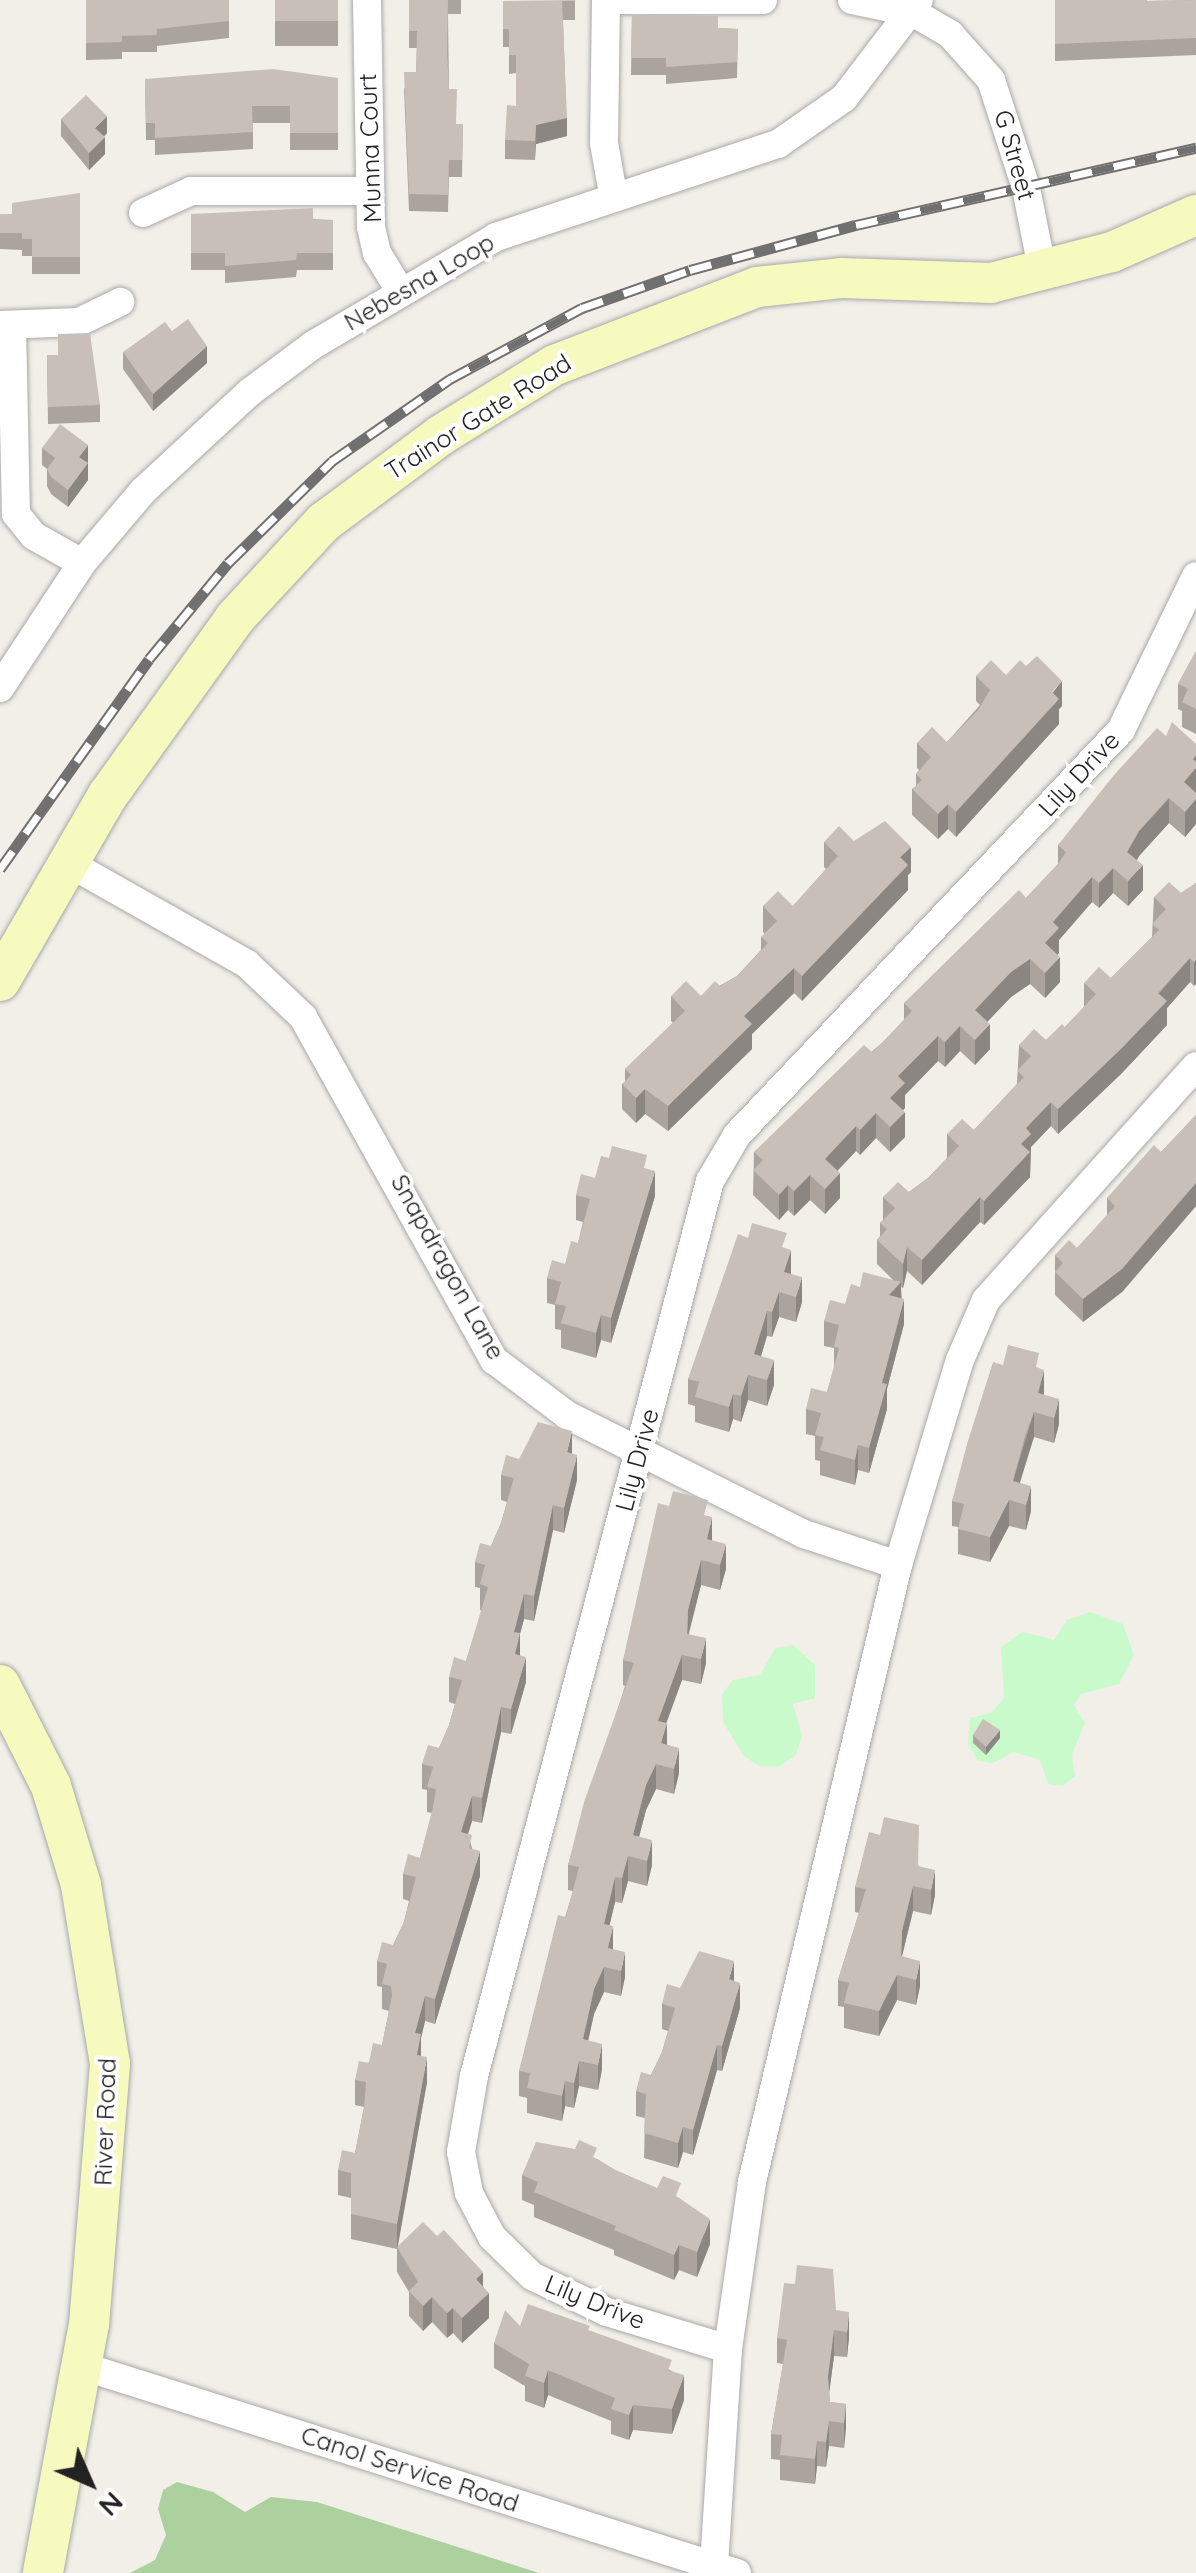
<!DOCTYPE html>
<style>
body{margin:0}
#map{position:relative;width:1196px;height:2573px;overflow:hidden;background:#f2efe9;font-family:Quicksand,sans-serif}
div>[style]{position:absolute}
.forest>*{inset:0;background:#add19e}
.park>*{inset:0;background:#c8facc}
.roads{filter:drop-shadow(0 0 2px #a9a9a9) drop-shadow(0 0 2px #a9a9a9)}
.street>*{height:28px;margin:-14px;padding:0 14px;transform-origin:14px;border-radius:14px;background:#fff}
.secondary>*{height:40px;margin:-20px;padding:0 20px;transform-origin:20px;border-radius:20px;background:#f7fabf}
.rail>*{height:11px;margin-top:-5.5px;transform-origin:0;background:repeating-linear-gradient(90deg,#fff 0 22px,#707070 0 44px);box-sizing:border-box;border-block:2px solid #707070}
.wall>*{inset:0;background:#aba49e}
.shaded-wall>*{inset:0;background:#8b8681}
.building>*{inset:0;background:#c7bfb8}
span{translate:-50% -50%;white-space:nowrap;text-align:center;line-height:1.15;-webkit-text-stroke:8px #fff;paint-order:stroke}
.street-label{font-size:25px;color:#222}
.north{position:absolute;left:40px;top:2433px;width:100px;height:100px;-webkit-text-stroke:8px #fff;paint-order:stroke;rotate:135deg;font-size:28px;font-weight:700;line-height:40px;text-align:center;color:#222}
.north::after{content:'';display:block;margin:auto;width:35px;height:45px;background:#222;clip-path:polygon(50% 0,100% 100%,50% 72%,0 100%)}
</style>
<div id="map">
<div class="forest">
<div style="clip-path:polygon(177px 2482px,213px 2492px,245px 2512px,271px 2497px,317px 2502px,539px 2573px,130px 2573px,155px 2560px,166px 2535px,158px 2509px,163px 2490px)"></div>
</div>
<div class="park">
<div style="clip-path:polygon(1090px 1612px,1123px 1624px,1134px 1655px,1119px 1684px,1081px 1694px,1074px 1705px,1085px 1723px,1072px 1754px,1075px 1776px,1063px 1786px,1048px 1784px,1040px 1760px,1014px 1752px,993px 1763px,978px 1761px,968px 1744px,970px 1718px,991px 1713px,1004px 1698px,1001px 1647px,1022px 1632px,1054px 1640px,1067px 1620px)"></div>
<div style="clip-path:polygon(793px 1645px,815px 1665px,815px 1698px,793px 1704px,802px 1735px,796px 1755px,778px 1767px,759px 1766px,744px 1756px,723px 1722px,722px 1694px,733px 1680px,760px 1675px,775px 1648px)"></div>
</div>
<div class="roads">
<div class="street">
<div style="left:367px;top:0;width:227px;rotate:89deg"></div>
<div style="left:371px;top:227px;width:27px;rotate:77deg"></div>
<div style="left:377px;top:253px;width:42px;rotate:58.6deg"></div>
<div style="left:606px;top:0;width:143px;rotate:90.8deg"></div>
<div style="left:604px;top:143px;width:52px;rotate:80deg"></div>
<div style="left:606px;top:0;width:157px"></div>
<div style="left:852px;top:0;width:63px;rotate:11.8deg"></div>
<div style="left:914px;top:13px;width:42px;rotate:30.3deg"></div>
<div style="left:950px;top:34px;width:62px;rotate:48.3deg"></div>
<div style="left:991px;top:80px;width:114px;rotate:72deg"></div>
<div style="left:1026px;top:188px;width:87px;rotate:78.7deg"></div>
<div style="left:143px;top:213px;width:53px;rotate:-24.6deg"></div>
<div style="left:191px;top:191px;width:176px"></div>
<div style="left:0;top:325px;width:79px;rotate:-2.2deg"></div>
<div style="left:79px;top:322px;width:46px;rotate:-26deg"></div>
<div style="left:12px;top:326px;width:188px;rotate:88.8deg"></div>
<div style="left:16px;top:514px;width:28px;rotate:51deg"></div>
<div style="left:34px;top:536px;width:55px;rotate:29.4deg"></div>
<div style="left:0;top:688px;width:149px;rotate:-56.7deg"></div>
<div style="left:82px;top:563px;width:94px;rotate:-49.7deg"></div>
<div style="left:143px;top:491px;width:146px;rotate:-42.8deg"></div>
<div style="left:250px;top:392px;width:79px;rotate:-36.7deg"></div>
<div style="left:313px;top:345px;width:212px;rotate:-30.5deg"></div>
<div style="left:496px;top:237px;width:297px;rotate:-18.3deg"></div>
<div style="left:778px;top:144px;width:80px;rotate:-34.9deg"></div>
<div style="left:844px;top:98px;width:123px;rotate:-52.6deg"></div>
<div style="left:81px;top:870px;width:191px;rotate:29.5deg"></div>
<div style="left:247px;top:964px;width:77px;rotate:43.4deg"></div>
<div style="left:303px;top:1017px;width:393px;rotate:60.9deg"></div>
<div style="left:494px;top:1360px;width:91px;rotate:37deg"></div>
<div style="left:567px;top:1415px;width:265px;rotate:26.7deg"></div>
<div style="left:804px;top:1534px;width:99px;rotate:18.3deg"></div>
<div style="left:728px;top:2349px;width:127px;rotate:-163deg"></div>
<div style="left:607px;top:2312px;width:83px;rotate:-154.4deg"></div>
<div style="left:532px;top:2276px;width:56px;rotate:-135.7deg"></div>
<div style="left:492px;top:2237px;width:50px;rotate:-117.6deg"></div>
<div style="left:469px;top:2193px;width:42px;rotate:-101deg"></div>
<div style="left:461px;top:2152px;width:77px;rotate:-80.3deg"></div>
<div style="left:474px;top:2076px;width:926px;rotate:-75.23deg"></div>
<div style="left:710px;top:1181px;width:53px;rotate:-59.6deg"></div>
<div style="left:737px;top:1135px;width:558px;rotate:-46.52deg"></div>
<div style="left:1121px;top:730px;width:171px;rotate:-64deg"></div>
<div style="left:82px;top:2366px;width:687px;rotate:17.54deg"></div>
<div style="left:714px;top:2565px;width:216px;rotate:-86.3deg"></div>
<div style="left:728px;top:2349px;width:169px;rotate:-81.8deg"></div>
<div style="left:752px;top:2182px;width:634px;rotate:-76.69deg"></div>
<div style="left:898px;top:1565px;width:214px;rotate:-73.2deg"></div>
<div style="left:960px;top:1360px;width:65px;rotate:-66.6deg"></div>
<div style="left:986px;top:1300px;width:314px;rotate:-48.1deg"></div>
</div>
<div class="secondary">
<div style="left:0;top:981px;width:215px;rotate:-59.9deg"></div>
<div style="left:108px;top:795px;width:218px;rotate:-54.3deg"></div>
<div style="left:235px;top:618px;width:131px;rotate:-47.2deg"></div>
<div style="left:324px;top:522px;width:146px;rotate:-36.6deg"></div>
<div style="left:441px;top:435px;width:134px;rotate:-31.6deg"></div>
<div style="left:555px;top:365px;width:217px;rotate:-21.1deg"></div>
<div style="left:757px;top:287px;width:84px;rotate:-6.1deg"></div>
<div style="left:841px;top:278px;width:150px;rotate:1.9deg"></div>
<div style="left:991px;top:283px;width:125px;rotate:-14.4deg"></div>
<div style="left:1112px;top:252px;width:92px;rotate:-23.8deg"></div>
<div style="left:0;top:1685px;width:113px;rotate:63.2deg"></div>
<div style="left:51px;top:1786px;width:103px;rotate:73.1deg"></div>
<div style="left:81px;top:1885px;width:181px;rotate:80.8deg"></div>
<div style="left:110px;top:2064px;width:261px;rotate:94.6deg"></div>
<div style="left:89px;top:2324px;width:253px;rotate:100.5deg"></div>
</div>
</div>
<div class="rail">
<div style="left:0;top:869px;width:257px;rotate:-54.6deg"></div>
<div style="left:149px;top:659px;width:124px;rotate:-50.5deg"></div>
<div style="left:228px;top:563px;width:146px;rotate:-44.4deg"></div>
<div style="left:332px;top:461px;width:144px;rotate:-34.8deg"></div>
<div style="left:450px;top:379px;width:150px;rotate:-28.3deg"></div>
<div style="left:582px;top:308px;width:114px;rotate:-19.4deg"></div>
<div style="left:690px;top:270px;width:172px;rotate:-15.2deg"></div>
<div style="left:856px;top:225px;width:349px;rotate:-12.8deg"></div>
</div>
<div class="wall">
<div style="clip-path:polygon(86px 0,229px 0,229px 38px,157px 46px,157px 52px,122px 52px,122px 59px,86px 60px)"></div>
<div style="clip-path:polygon(275px 0,338px 0,338px 46px,275px 46px)"></div>
<div style="clip-path:polygon(409px 0,461px 0,461px 14px,448px 14px,449px 89px,456px 124px,463px 124px,462px 177px,449px 177px,448px 212px,409px 211px,404px 89px,416px 72px,417px 48px,409px 48px)"></div>
<div style="clip-path:polygon(1055px 0,1147px 1px,1196px 0,1196px 55px,1055px 61px)"></div>
<div style="clip-path:polygon(515px 1px,575px 1px,575px 20px,563px 20px,567px 136px,536px 144px,535px 160px,505px 159px,505px 140px,516px 106px,516px 73px,509px 74px,509px 47px,503px 47px,503px 29px)"></div>
<div style="clip-path:polygon(632px 14px,718px 28px,738px 29px,737px 78px,666px 84px,666px 75px,631px 75px)"></div>
<div style="clip-path:polygon(338px 78px,338px 150px,290px 150px,290px 123px,253px 123px,253px 149px,155px 155px,155px 140px,146px 140px,145px 79px)"></div>
<div style="clip-path:polygon(61px 119px,107px 133px,104px 137px,105px 154px,89px 170px,61px 136px)"></div>
<div style="clip-path:polygon(80px 193px,80px 274px,32px 274px,32px 256px,22px 256px,22px 250px,0 249px,0 214px,12px 214px)"></div>
<div style="clip-path:polygon(191px 214px,333px 220px,333px 270px,297px 270px,296px 277px,225px 283px,225px 270px,191px 270px)"></div>
<div style="clip-path:polygon(123px 352px,207px 363px,153px 411px,123px 369px)"></div>
<div style="clip-path:polygon(47px 355px,100px 405px,100px 422px,48px 424px)"></div>
<div style="clip-path:polygon(42px 448px,88px 462px,88px 480px,68px 507px,51px 494px,47px 486px,47px 469px,42px 465px)"></div>
<div style="clip-path:polygon(1196px 651px,1196px 734px,1182px 727px,1182px 711px,1178px 709px,1178px 684px)"></div>
<div style="clip-path:polygon(1006px 675px,1062px 706px,1059px 709px,1059px 724px,956px 837px,948px 829px,938px 839px,912px 815px,912px 789px,916px 786px,916px 774px,919px 770px,917px 768px,917px 743px,947px 742px,980px 705px,976px 701px,976px 676px)"></div>
<div style="clip-path:polygon(1166px 736px,1196px 744px,1196px 824px,1185px 837px,1169px 823px,1139px 856px,1137px 860px,1143px 890px,1128px 906px,1113px 893px,1099px 908px,1092px 902px,1059px 940px,1059px 953px,1057px 955px,1060px 982px,1045px 998px,1030px 984px,1011px 997px,987px 1021px,990px 1049px,975px 1065px,960px 1051px,945px 1067px,938px 1061px,905px 1095px,905px 1108px,903px 1110px,905px 1137px,890px 1152px,876px 1138px,860px 1155px,856px 1151px,837px 1171px,840px 1198px,825px 1214px,810px 1200px,794px 1216px,788px 1210px,779px 1220px,753px 1195px,754px 1152px,883px 1042px,904px 1020px,904px 1003px,1026px 898px,1058px 864px,1058px 845px)"></div>
<div style="clip-path:polygon(854px 841px,911px 872px,908px 875px,908px 890px,802px 1001px,794px 993px,752px 1034px,752px 1049px,668px 1131px,645px 1114px,636px 1123px,622px 1109px,622px 1084px,625px 1082px,625px 1069px,673px 1023px,671px 1021px,671px 996px,701px 996px,737px 976px,761px 950px,761px 937px,765px 934px,763px 932px,763px 906px,793px 906px,826px 869px,824px 867px,824px 842px)"></div>
<div style="clip-path:polygon(1196px 883px,1194px 986px,1190px 982px,1167px 1008px,1167px 1025px,1121px 1074px,1058px 1134px,1051px 1126px,1031px 1147px,1030px 1177px,984px 1225px,980px 1222px,922px 1285px,907px 1271px,903px 1288px,901px 1287px,904px 1324px,887px 1389px,887px 1409px,869px 1473px,858px 1470px,855px 1485px,820px 1475px,820px 1461px,815px 1460px,815px 1436px,806px 1434px,806px 1409px,827px 1392px,834px 1368px,834px 1348px,824px 1346px,824px 1321px,845px 1304px,860px 1287px,894px 1281px,877px 1264px,877px 1240px,880px 1236px,880px 1223px,883px 1220px,883px 1197px,909px 1192px,928px 1178px,947px 1158px,947px 1134px,974px 1130px,1017px 1084px,1019px 1045px,1046px 1040px,1065px 1027px,1084px 1007px,1084px 983px,1111px 978px,1152px 937px,1154px 897px,1181px 893px)"></div>
<div style="clip-path:polygon(1196px 1115px,1196px 1206px,1122px 1292px,1083px 1322px,1055px 1295px,1055px 1255px,1077px 1248px,1107px 1216px,1107px 1198px,1161px 1152px)"></div>
<div style="clip-path:polygon(647px 1169px,655px 1196px,611px 1343px,601px 1340px,596px 1358px,561px 1348px,561px 1330px,555px 1329px,555px 1305px,547px 1303px,547px 1278px,565px 1264px,578px 1243px,583px 1222px,576px 1220px,576px 1195px,595px 1178px)"></div>
<div style="clip-path:polygon(787px 1249px,791px 1274px,802px 1302px,796px 1322px,779px 1317px,772px 1337px,767px 1336px,761px 1356px,774px 1385px,767px 1406px,748px 1400px,741px 1422px,733px 1419px,729px 1432px,695px 1422px,695px 1406px,688px 1404px,688px 1379px)"></div>
<div style="clip-path:polygon(1003px 1365px,1039px 1368px,1044px 1395px,1059px 1424px,1054px 1443px,1034px 1437px,1025px 1461px,1020px 1482px,1031px 1511px,1026px 1530px,1009px 1526px,990px 1562px,958px 1554px,958px 1527px,952px 1526px,952px 1501px)"></div>
<div style="clip-path:polygon(572px 1453px,577px 1480px,564px 1533px,553px 1530px,534px 1621px,524px 1619px,520px 1633px,520px 1655px,526px 1682px,511px 1734px,501px 1732px,482px 1823px,472px 1821px,468px 1834px,480px 1876px,435px 2024px,425px 2021px,421px 2038px,421px 2056px,427px 2082px,398px 2246px,483px 2287px,489px 2318px,462px 2343px,453px 2333px,447px 2338px,432px 2322px,423px 2331px,409px 2316px,409px 2292px,397px 2272px,397px 2249px,351px 2239px,351px 2198px,338px 2195px,338px 2170px,355px 2153px,364px 2107px,355px 2105px,355px 2080px,382px 2045px,389px 2011px,382px 2009px,382px 1987px,377px 1986px,377px 1961px,393px 1945px,404px 1922px,409px 1901px,403px 1899px,403px 1874px,420px 1858px,432px 1813px,427px 1812px,427px 1790px,422px 1789px,422px 1764px,439px 1748px,449px 1725px,455px 1704px,449px 1702px,449px 1677px,466px 1661px,482px 1610px,480px 1610px,480px 1588px,475px 1587px,475px 1562px,491px 1546px,501px 1523px,507px 1502px,501px 1500px,501px 1475px,519px 1459px)"></div>
<div style="clip-path:polygon(708px 1516px,712px 1540px,726px 1569px,720px 1590px,701px 1585px,689px 1634px,706px 1663px,701px 1684px,682px 1680px,666px 1723px,667px 1744px,679px 1773px,674px 1794px,656px 1789px,646px 1810px,639px 1837px,652px 1865px,647px 1886px,628px 1881px,622px 1903px,615px 1902px,609px 1926px,613px 1949px,625px 1977px,621px 1996px,604px 1992px,594px 2014px,588px 2041px,602px 2069px,598px 2090px,579px 2086px,574px 2108px,565px 2106px,562px 2121px,527px 2113px,527px 2098px,519px 2096px,519px 2071px,573px 1891px,568px 1890px,568px 1865px,625px 1686px,623px 1685px,623px 1660px)"></div>
<div style="clip-path:polygon(973px 1735px,1000px 1738px,986px 1755px,973px 1743px)"></div>
<div style="clip-path:polygon(880px 1835px,919px 1866px,935px 1895px,931px 1915px,913px 1911px,902px 1956px,920px 1986px,916px 2005px,897px 2000px,879px 2036px,844px 2028px,844px 2007px,838px 2006px,838px 1980px,859px 1913px,855px 1912px,855px 1887px)"></div>
<div style="clip-path:polygon(734px 1981px,740px 2008px,722px 2071px,717px 2070px,693px 2155px,683px 2152px,678px 2168px,644px 2158px,645px 2118px,636px 2116px,636px 2091px,651px 2075px,662px 2052px,668px 2031px,662px 2029px,662px 2004px,680px 1988px)"></div>
<div style="clip-path:polygon(597px 2159px,615px 2170px,681px 2199px,710px 2244px,697px 2277px,679px 2270px,674px 2280px,614px 2255px,614px 2250px,534px 2217px,534px 2205px,522px 2200px,522px 2175px)"></div>
<div style="clip-path:polygon(836px 2310px,849px 2337px,847px 2357px,834px 2356px,829px 2392px,830px 2402px,846px 2404px,844px 2448px,829px 2446px,826px 2467px,817px 2466px,815px 2484px,780px 2480px,780px 2460px,771px 2459px,771px 2434px,783px 2364px,777px 2363px,777px 2338px)"></div>
<div style="clip-path:polygon(520px 2326px,590px 2331px,672px 2371px,684px 2400px,672px 2434px,633px 2430px,629px 2440px,611px 2434px,611px 2421px,548px 2395px,544px 2408px,525px 2401px,525px 2386px,494px 2368px,494px 2343px)"></div>
</div>
<div class="shaded-wall">
<div style="clip-path:polygon(107px 116px,107px 133px,95px 145px,95px 128px)"></div>
<div style="clip-path:polygon(567px 118px,567px 136px,536px 144px,535px 160px,536px 125px)"></div>
<div style="clip-path:polygon(105px 137px,105px 154px,89px 170px,89px 153px)"></div>
<div style="clip-path:polygon(207px 346px,207px 363px,153px 411px,153px 394px)"></div>
<div style="clip-path:polygon(88px 445px,88px 462px,79px 474px,79px 457px)"></div>
<div style="clip-path:polygon(88px 463px,88px 480px,68px 507px,68px 490px)"></div>
<div style="clip-path:polygon(1062px 681px,1062px 706px,1059px 709px,1059px 724px,956px 837px,956px 812px)"></div>
<div style="clip-path:polygon(1196px 755px,1196px 793px,1184px 782px,1193px 759px)"></div>
<div style="clip-path:polygon(1169px 798px,1169px 823px,1139px 856px,1127px 877px,1127px 852px,1139px 831px)"></div>
<div style="clip-path:polygon(1196px 799px,1196px 824px,1185px 837px,1185px 812px)"></div>
<div style="clip-path:polygon(948px 804px,948px 829px,938px 839px,938px 814px)"></div>
<div style="clip-path:polygon(911px 847px,911px 872px,908px 875px,908px 890px,802px 1001px,802px 976px,900px 857px)"></div>
<div style="clip-path:polygon(1143px 865px,1143px 890px,1128px 906px,1128px 881px)"></div>
<div style="clip-path:polygon(1113px 868px,1113px 893px,1099px 908px,1099px 883px)"></div>
<div style="clip-path:polygon(1092px 877px,1092px 902px,1059px 940px,1059px 953px,1045px 968px,1045px 943px,1053px 922px)"></div>
<div style="clip-path:polygon(1060px 957px,1060px 982px,1045px 998px,1045px 973px)"></div>
<div style="clip-path:polygon(1190px 958px,1190px 982px,1167px 1008px,1167px 1025px,1121px 1074px,1058px 1134px,1058px 1109px)"></div>
<div style="clip-path:polygon(1030px 959px,1030px 984px,1011px 997px,975px 1035px,975px 1010px,1011px 972px)"></div>
<div style="clip-path:polygon(1196px 959px,1196px 984px,1194px 986px,1194px 962px)"></div>
<div style="clip-path:polygon(794px 968px,794px 993px,752px 1034px,752px 1049px,668px 1131px,668px 1106px,744px 1016px)"></div>
<div style="clip-path:polygon(990px 1024px,990px 1049px,975px 1065px,975px 1040px)"></div>
<div style="clip-path:polygon(960px 1026px,960px 1051px,945px 1067px,945px 1042px)"></div>
<div style="clip-path:polygon(938px 1036px,938px 1061px,905px 1095px,905px 1108px,890px 1123px,890px 1098px,898px 1076px)"></div>
<div style="clip-path:polygon(645px 1089px,645px 1114px,636px 1123px,636px 1098px)"></div>
<div style="clip-path:polygon(1051px 1102px,1051px 1126px,1031px 1147px,1030px 1177px,984px 1225px,984px 1201px,1021px 1144px,1026px 1128px)"></div>
<div style="clip-path:polygon(905px 1112px,905px 1137px,890px 1152px,890px 1127px)"></div>
<div style="clip-path:polygon(876px 1113px,876px 1138px,860px 1155px,860px 1130px)"></div>
<div style="clip-path:polygon(856px 1126px,856px 1151px,825px 1184px,825px 1159px)"></div>
<div style="clip-path:polygon(655px 1171px,655px 1196px,611px 1343px,611px 1318px)"></div>
<div style="clip-path:polygon(840px 1173px,840px 1198px,825px 1214px,825px 1189px)"></div>
<div style="clip-path:polygon(810px 1175px,810px 1200px,794px 1216px,794px 1191px)"></div>
<div style="clip-path:polygon(1196px 1183px,1196px 1206px,1122px 1292px,1083px 1322px,1083px 1299px)"></div>
<div style="clip-path:polygon(788px 1185px,788px 1210px,779px 1220px,779px 1195px)"></div>
<div style="clip-path:polygon(980px 1197px,980px 1222px,922px 1285px,922px 1260px)"></div>
<div style="clip-path:polygon(907px 1247px,907px 1271px,903px 1288px,903px 1264px)"></div>
<div style="clip-path:polygon(791px 1250px,791px 1275px,784px 1272px)"></div>
<div style="clip-path:polygon(802px 1277px,802px 1302px,796px 1322px,796px 1297px)"></div>
<div style="clip-path:polygon(901px 1282px,901px 1308px,889px 1295px)"></div>
<div style="clip-path:polygon(779px 1292px,779px 1317px,772px 1337px,772px 1312px)"></div>
<div style="clip-path:polygon(904px 1299px,904px 1324px,887px 1389px,887px 1409px,869px 1473px,869px 1448px,882px 1383px)"></div>
<div style="clip-path:polygon(767px 1311px,767px 1336px,754px 1379px,754px 1354px)"></div>
<div style="clip-path:polygon(601px 1315px,601px 1340px,596px 1358px,596px 1333px)"></div>
<div style="clip-path:polygon(774px 1360px,774px 1385px,767px 1406px,767px 1380px)"></div>
<div style="clip-path:polygon(1044px 1370px,1044px 1395px,1038px 1393px)"></div>
<div style="clip-path:polygon(748px 1375px,748px 1400px,741px 1422px,741px 1396px)"></div>
<div style="clip-path:polygon(733px 1394px,733px 1419px,729px 1432px,729px 1407px)"></div>
<div style="clip-path:polygon(1059px 1399px,1059px 1424px,1054px 1443px,1054px 1418px)"></div>
<div style="clip-path:polygon(1034px 1412px,1034px 1437px,1014px 1502px,1013px 1481px)"></div>
<div style="clip-path:polygon(572px 1431px,572px 1456px,567px 1452px)"></div>
<div style="clip-path:polygon(858px 1445px,858px 1470px,855px 1485px,855px 1460px)"></div>
<div style="clip-path:polygon(577px 1455px,577px 1480px,564px 1533px,564px 1508px)"></div>
<div style="clip-path:polygon(1031px 1486px,1031px 1511px,1026px 1530px,1026px 1505px)"></div>
<div style="clip-path:polygon(1009px 1500px,1009px 1526px,990px 1562px,990px 1537px)"></div>
<div style="clip-path:polygon(553px 1505px,553px 1530px,534px 1621px,534px 1596px)"></div>
<div style="clip-path:polygon(712px 1517px,712px 1542px,707px 1564px,707px 1539px)"></div>
<div style="clip-path:polygon(726px 1544px,726px 1569px,720px 1590px,720px 1565px)"></div>
<div style="clip-path:polygon(701px 1560px,701px 1585px,688px 1635px,687px 1659px,688px 1610px)"></div>
<div style="clip-path:polygon(524px 1594px,524px 1619px,514px 1657px,514px 1632px)"></div>
<div style="clip-path:polygon(520px 1633px,520px 1658px,515px 1654px)"></div>
<div style="clip-path:polygon(706px 1638px,706px 1663px,701px 1684px,701px 1659px)"></div>
<div style="clip-path:polygon(682px 1655px,682px 1680px,658px 1746px,658px 1721px)"></div>
<div style="clip-path:polygon(526px 1657px,526px 1682px,511px 1734px,511px 1709px)"></div>
<div style="clip-path:polygon(501px 1707px,501px 1732px,482px 1823px,482px 1798px)"></div>
<div style="clip-path:polygon(667px 1723px,667px 1748px,661px 1768px,661px 1743px)"></div>
<div style="clip-path:polygon(1000px 1730px,1000px 1738px,986px 1755px,986px 1747px)"></div>
<div style="clip-path:polygon(679px 1748px,679px 1773px,674px 1794px,674px 1769px)"></div>
<div style="clip-path:polygon(656px 1764px,656px 1789px,646px 1810px,633px 1860px,633px 1835px,646px 1785px)"></div>
<div style="clip-path:polygon(472px 1796px,472px 1821px,461px 1857px,461px 1832px)"></div>
<div style="clip-path:polygon(652px 1840px,652px 1865px,647px 1886px,647px 1861px)"></div>
<div style="clip-path:polygon(480px 1851px,480px 1876px,435px 2024px,435px 1999px)"></div>
<div style="clip-path:polygon(628px 1856px,628px 1881px,622px 1903px,622px 1878px)"></div>
<div style="clip-path:polygon(935px 1870px,935px 1895px,931px 1915px,931px 1890px)"></div>
<div style="clip-path:polygon(615px 1877px,615px 1902px,604px 1949px,604px 1924px)"></div>
<div style="clip-path:polygon(913px 1886px,913px 1911px,902px 1956px,901px 1981px,902px 1931px)"></div>
<div style="clip-path:polygon(613px 1926px,613px 1951px,608px 1948px)"></div>
<div style="clip-path:polygon(625px 1952px,625px 1977px,621px 1996px,621px 1971px)"></div>
<div style="clip-path:polygon(734px 1961px,734px 1986px,729px 1979px)"></div>
<div style="clip-path:polygon(920px 1961px,920px 1986px,916px 2005px,916px 1980px)"></div>
<div style="clip-path:polygon(604px 1967px,604px 1992px,594px 2014px,583px 2064px,583px 2039px,594px 1989px)"></div>
<div style="clip-path:polygon(897px 1975px,897px 2000px,879px 2036px,879px 2011px)"></div>
<div style="clip-path:polygon(740px 1983px,740px 2008px,722px 2071px,722px 2046px)"></div>
<div style="clip-path:polygon(425px 1996px,425px 2021px,421px 2038px,421px 2059px,417px 2080px,415px 2033px)"></div>
<div style="clip-path:polygon(602px 2044px,602px 2069px,598px 2090px,598px 2065px)"></div>
<div style="clip-path:polygon(717px 2045px,717px 2070px,693px 2155px,693px 2130px)"></div>
<div style="clip-path:polygon(427px 2057px,427px 2082px,397px 2249px,397px 2224px)"></div>
<div style="clip-path:polygon(579px 2061px,579px 2086px,574px 2108px,574px 2083px)"></div>
<div style="clip-path:polygon(565px 2081px,565px 2106px,562px 2121px,562px 2096px)"></div>
<div style="clip-path:polygon(683px 2127px,683px 2152px,678px 2168px,678px 2143px)"></div>
<div style="clip-path:polygon(710px 2219px,710px 2244px,697px 2277px,697px 2252px)"></div>
<div style="clip-path:polygon(679px 2245px,679px 2270px,674px 2280px,674px 2255px)"></div>
<div style="clip-path:polygon(483px 2272px,483px 2297px,476px 2279px)"></div>
<div style="clip-path:polygon(489px 2293px,489px 2318px,462px 2343px,462px 2318px)"></div>
<div style="clip-path:polygon(432px 2297px,432px 2322px,423px 2331px,423px 2306px)"></div>
<div style="clip-path:polygon(453px 2308px,453px 2333px,447px 2338px,447px 2313px)"></div>
<div style="clip-path:polygon(849px 2312px,849px 2337px,847px 2357px,847px 2332px)"></div>
<div style="clip-path:polygon(834px 2330px,834px 2356px,828px 2402px,828px 2376px)"></div>
<div style="clip-path:polygon(548px 2370px,548px 2395px,544px 2408px,544px 2383px)"></div>
<div style="clip-path:polygon(684px 2375px,684px 2400px,672px 2434px,672px 2409px)"></div>
<div style="clip-path:polygon(846px 2404px,846px 2429px,844px 2448px,844px 2423px)"></div>
<div style="clip-path:polygon(633px 2405px,633px 2430px,629px 2440px,629px 2415px)"></div>
<div style="clip-path:polygon(829px 2421px,829px 2446px,826px 2467px,826px 2442px)"></div>
<div style="clip-path:polygon(817px 2441px,817px 2466px,815px 2484px,815px 2459px)"></div>
</div>
<div class="building">
<div style="clip-path:polygon(86px 0,229px 0,229px 21px,157px 29px,157px 35px,122px 36px,122px 42px,86px 43px)"></div>
<div style="clip-path:polygon(275px 0,338px 0,338px 21px,275px 21px)"></div>
<div style="clip-path:polygon(409px 0,448px 0,447px 52px,449px 89px,457px 89px,456px 124px,463px 124px,462px 160px,449px 160px,448px 195px,409px 194px,404px 72px,416px 72px,417px 31px,409px 31px)"></div>
<div style="clip-path:polygon(575px 0,575px 1px,562px 1px,567px 118px,536px 125px,535px 141px,505px 140px,507px 105px,516px 106px,516px 55px,509px 55px,509px 29px,503px 29px,503px 1px)"></div>
<div style="clip-path:polygon(1055px 0,1147px 0,1147px 1px,1196px 0,1196px 38px,1055px 44px)"></div>
<div style="clip-path:polygon(632px 14px,718px 16px,718px 28px,738px 29px,737px 62px,666px 67px,666px 58px,631px 58px)"></div>
<div style="clip-path:polygon(273px 69px,338px 78px,338px 133px,290px 133px,290px 106px,252px 106px,253px 132px,155px 138px,155px 123px,146px 123px,145px 79px)"></div>
<div style="clip-path:polygon(86px 95px,107px 116px,95px 128px,105px 137px,89px 153px,61px 119px)"></div>
<div style="clip-path:polygon(80px 193px,80px 257px,32px 257px,32px 239px,22px 239px,22px 233px,0 233px,0 214px,12px 214px,12px 203px)"></div>
<div style="clip-path:polygon(313px 208px,313px 220px,333px 220px,333px 253px,297px 253px,296px 260px,225px 266px,225px 253px,191px 253px,191px 214px)"></div>
<div style="clip-path:polygon(188px 319px,207px 346px,153px 394px,123px 352px,165px 322px,172px 331px)"></div>
<div style="clip-path:polygon(90px 333px,100px 405px,48px 407px,47px 355px,58px 355px,58px 334px)"></div>
<div style="clip-path:polygon(60px 424px,88px 445px,79px 457px,88px 463px,68px 490px,51px 477px,47px 469px,55px 458px,42px 448px)"></div>
<div style="clip-path:polygon(1196px 651px,1196px 709px,1182px 702px,1188px 689px,1178px 684px)"></div>
<div style="clip-path:polygon(1037px 656px,1062px 681px,1052px 692px,1059px 699px,956px 812px,948px 804px,938px 814px,912px 789px,922px 780px,916px 774px,931px 757px,917px 743px,932px 727px,947px 742px,978px 710px,990px 690px,976px 676px,991px 660px,1006px 675px,1020px 660px,1026px 666px)"></div>
<div style="clip-path:polygon(1172px 722px,1196px 744px,1196px 755px,1193px 759px,1196px 762px,1196px 768px,1184px 782px,1196px 793px,1196px 799px,1185px 812px,1169px 798px,1139px 831px,1127px 852px,1143px 865px,1128px 881px,1113px 868px,1099px 883px,1092px 877px,1053px 922px,1059px 928px,1045px 943px,1060px 957px,1045px 973px,1030px 959px,1011px 972px,975px 1010px,990px 1024px,975px 1040px,960px 1026px,945px 1042px,938px 1036px,898px 1076px,905px 1083px,890px 1098px,905px 1112px,890px 1127px,876px 1113px,860px 1130px,856px 1126px,825px 1159px,840px 1173px,825px 1189px,810px 1175px,794px 1191px,788px 1185px,779px 1195px,753px 1170px,763px 1160px,754px 1152px,864px 1045px,872px 1052px,883px 1042px,912px 1011px,904px 1003px,1019px 890px,1026px 898px,1057px 865px,1066px 852px,1058px 845px,1114px 775px,1157px 728px,1166px 736px)"></div>
<div style="clip-path:polygon(885px 821px,911px 847px,900px 857px,908px 865px,802px 976px,794px 968px,744px 1016px,752px 1024px,668px 1106px,645px 1089px,636px 1098px,622px 1084px,631px 1075px,625px 1069px,685px 1011px,671px 996px,686px 981px,701px 996px,715px 981px,720px 986px,737px 976px,768px 943px,761px 937px,777px 921px,763px 906px,778px 891px,793px 906px,838px 856px,824px 842px,839px 826px,854px 841px)"></div>
<div style="clip-path:polygon(1169px 882px,1181px 893px,1196px 883px,1196px 959px,1194px 962px,1190px 958px,1158px 993px,1167px 1001px,1121px 1049px,1058px 1109px,1051px 1102px,1026px 1128px,1031px 1134px,1021px 1144px,1030px 1152px,984px 1201px,980px 1197px,922px 1260px,907px 1247px,903px 1264px,877px 1240px,887px 1229px,880px 1223px,895px 1208px,883px 1197px,898px 1182px,909px 1192px,928px 1178px,959px 1146px,947px 1134px,962px 1119px,974px 1130px,1024px 1077px,1017px 1071px,1031px 1056px,1019px 1045px,1034px 1029px,1046px 1040px,1062px 1024px,1065px 1027px,1096px 994px,1084px 983px,1099px 967px,1111px 978px,1159px 930px,1152px 924px,1166px 909px,1154px 897px)"></div>
<div style="clip-path:polygon(1196px 1115px,1196px 1183px,1122px 1269px,1083px 1299px,1055px 1272px,1063px 1263px,1055px 1255px,1069px 1240px,1077px 1248px,1115px 1206px,1107px 1198px,1154px 1145px,1161px 1152px)"></div>
<div style="clip-path:polygon(612px 1146px,647px 1155px,644px 1168px,655px 1171px,611px 1318px,601px 1315px,596px 1333px,561px 1323px,566px 1306px,555px 1304px,561px 1282px,547px 1278px,552px 1260px,565px 1264px,571px 1241px,578px 1243px,590px 1199px,576px 1195px,581px 1174px,595px 1178px,601px 1156px,609px 1158px)"></div>
<div style="clip-path:polygon(752px 1223px,787px 1233px,782px 1247px,791px 1250px,784px 1272px,802px 1277px,796px 1297px,779px 1292px,772px 1312px,767px 1311px,754px 1354px,774px 1360px,767px 1380px,748px 1375px,741px 1396px,733px 1394px,729px 1407px,695px 1397px,699px 1382px,688px 1379px,738px 1234px,748px 1238px)"></div>
<div style="clip-path:polygon(863px 1272px,901px 1282px,889px 1295px,904px 1299px,882px 1383px,887px 1384px,869px 1448px,858px 1445px,855px 1460px,820px 1450px,824px 1437px,815px 1435px,821px 1413px,806px 1409px,811px 1388px,827px 1392px,839px 1348px,834px 1347px,839px 1325px,824px 1321px,830px 1300px,845px 1304px,851px 1284px,860px 1287px)"></div>
<div style="clip-path:polygon(1008px 1345px,1039px 1353px,1036px 1367px,1044px 1370px,1038px 1393px,1059px 1399px,1054px 1418px,1034px 1412px,1025px 1436px,1013px 1481px,1031px 1486px,1026px 1505px,1009px 1500px,990px 1537px,958px 1529px,964px 1504px,952px 1501px,967px 1444px,993px 1362px,1003px 1365px)"></div>
<div style="clip-path:polygon(538px 1422px,572px 1431px,567px 1452px,577px 1455px,564px 1508px,553px 1505px,534px 1596px,524px 1594px,514px 1632px,520px 1633px,515px 1654px,526px 1657px,511px 1709px,501px 1707px,482px 1798px,472px 1796px,461px 1832px,472px 1835px,469px 1848px,480px 1851px,435px 1999px,425px 1996px,415px 2033px,421px 2034px,417px 2055px,427px 2057px,397px 2224px,351px 2214px,351px 2173px,338px 2170px,342px 2150px,355px 2153px,364px 2108px,366px 2082px,355px 2080px,359px 2061px,369px 2063px,373px 2043px,382px 2045px,392px 1996px,391px 1986px,382px 1984px,387px 1964px,377px 1961px,382px 1942px,393px 1945px,404px 1922px,416px 1877px,403px 1874px,408px 1854px,420px 1858px,433px 1807px,436px 1789px,427px 1787px,433px 1767px,422px 1764px,428px 1745px,439px 1748px,449px 1725px,462px 1680px,449px 1677px,454px 1657px,466px 1661px,488px 1587px,480px 1584px,485px 1565px,475px 1562px,480px 1543px,491px 1546px,501px 1523px,514px 1478px,501px 1475px,506px 1455px,519px 1459px)"></div>
<div style="clip-path:polygon(673px 1491px,708px 1500px,704px 1515px,712px 1517px,707px 1539px,726px 1544px,720px 1565px,701px 1560px,688px 1610px,687px 1634px,706px 1638px,701px 1659px,682px 1655px,658px 1721px,667px 1723px,661px 1743px,679px 1748px,674px 1769px,656px 1764px,646px 1785px,633px 1835px,652px 1840px,647px 1861px,628px 1856px,622px 1878px,615px 1877px,604px 1924px,613px 1926px,608px 1948px,625px 1952px,621px 1971px,604px 1967px,594px 1989px,583px 2039px,602px 2044px,598px 2065px,579px 2061px,574px 2083px,565px 2081px,562px 2096px,527px 2088px,530px 2073px,519px 2071px,558px 1915px,566px 1917px,579px 1867px,568px 1865px,584px 1802px,634px 1663px,623px 1660px,658px 1503px,669px 1506px)"></div>
<div style="clip-path:polygon(983px 1719px,1000px 1730px,986px 1747px,973px 1735px)"></div>
<div style="clip-path:polygon(884px 1817px,919px 1825px,918px 1866px,935px 1870px,931px 1890px,913px 1886px,902px 1931px,901px 1956px,920px 1961px,916px 1980px,897px 1975px,879px 2011px,844px 2003px,849px 1983px,838px 1980px,866px 1889px,855px 1887px,869px 1832px,880px 1835px)"></div>
<div style="clip-path:polygon(699px 1951px,734px 1961px,729px 1979px,740px 1983px,722px 2046px,717px 2045px,693px 2130px,683px 2127px,678px 2143px,644px 2133px,646px 2094px,636px 2091px,641px 2072px,651px 2075px,662px 2052px,675px 2008px,662px 2004px,667px 1984px,680px 1988px)"></div>
<div style="clip-path:polygon(579px 2140px,597px 2148px,593px 2157px,615px 2170px,657px 2188px,663px 2176px,681px 2183px,676px 2196px,710px 2219px,697px 2252px,679px 2245px,674px 2255px,614px 2230px,616px 2226px,534px 2192px,538px 2182px,522px 2175px,536px 2142px,575px 2149px)"></div>
<div style="clip-path:polygon(423px 2222px,437px 2236px,444px 2230px,483px 2272px,476px 2279px,489px 2293px,462px 2318px,453px 2308px,447px 2313px,432px 2297px,423px 2306px,409px 2291px,418px 2282px,397px 2247px)"></div>
<div style="clip-path:polygon(797px 2265px,833px 2269px,836px 2310px,849px 2312px,847px 2332px,834px 2330px,828px 2376px,830px 2402px,846px 2404px,844px 2423px,829px 2421px,826px 2442px,817px 2441px,815px 2459px,780px 2455px,782px 2435px,771px 2434px,787px 2340px,777px 2338px,784px 2283px,795px 2284px)"></div>
<div style="clip-path:polygon(528px 2304px,590px 2326px,588px 2330px,672px 2360px,668px 2370px,684px 2375px,672px 2409px,633px 2405px,629px 2415px,611px 2409px,615px 2398px,548px 2370px,544px 2383px,525px 2376px,529px 2364px,494px 2343px,505px 2310px,520px 2326px)"></div>
</div>
<div class="street-label">
<span style="left:370px;top:148px;rotate:-92deg">Munna Court</span>
<span style="left:1015px;top:155px;rotate:74deg">G Street</span>
<span style="left:419px;top:282px;rotate:-30deg">Nebesna Loop</span>
<span style="left:478px;top:417px;rotate:-32deg">Trainor Gate Road</span>
<span style="left:1079px;top:774px;rotate:-47deg">Lily Drive</span>
<span style="left:448px;top:1267px;rotate:61deg">Snapdragon Lane</span>
<span style="left:637px;top:1460px;rotate:-75deg">Lily Drive</span>
<span style="left:105px;top:2122px;rotate:-88deg">River Road</span>
<span style="left:595px;top:2302px;rotate:22deg">Lily Drive</span>
<span style="left:410px;top:2469px;rotate:18deg">Canol Service Road</span>
</div>
<div class="north">N</div>
</div>
